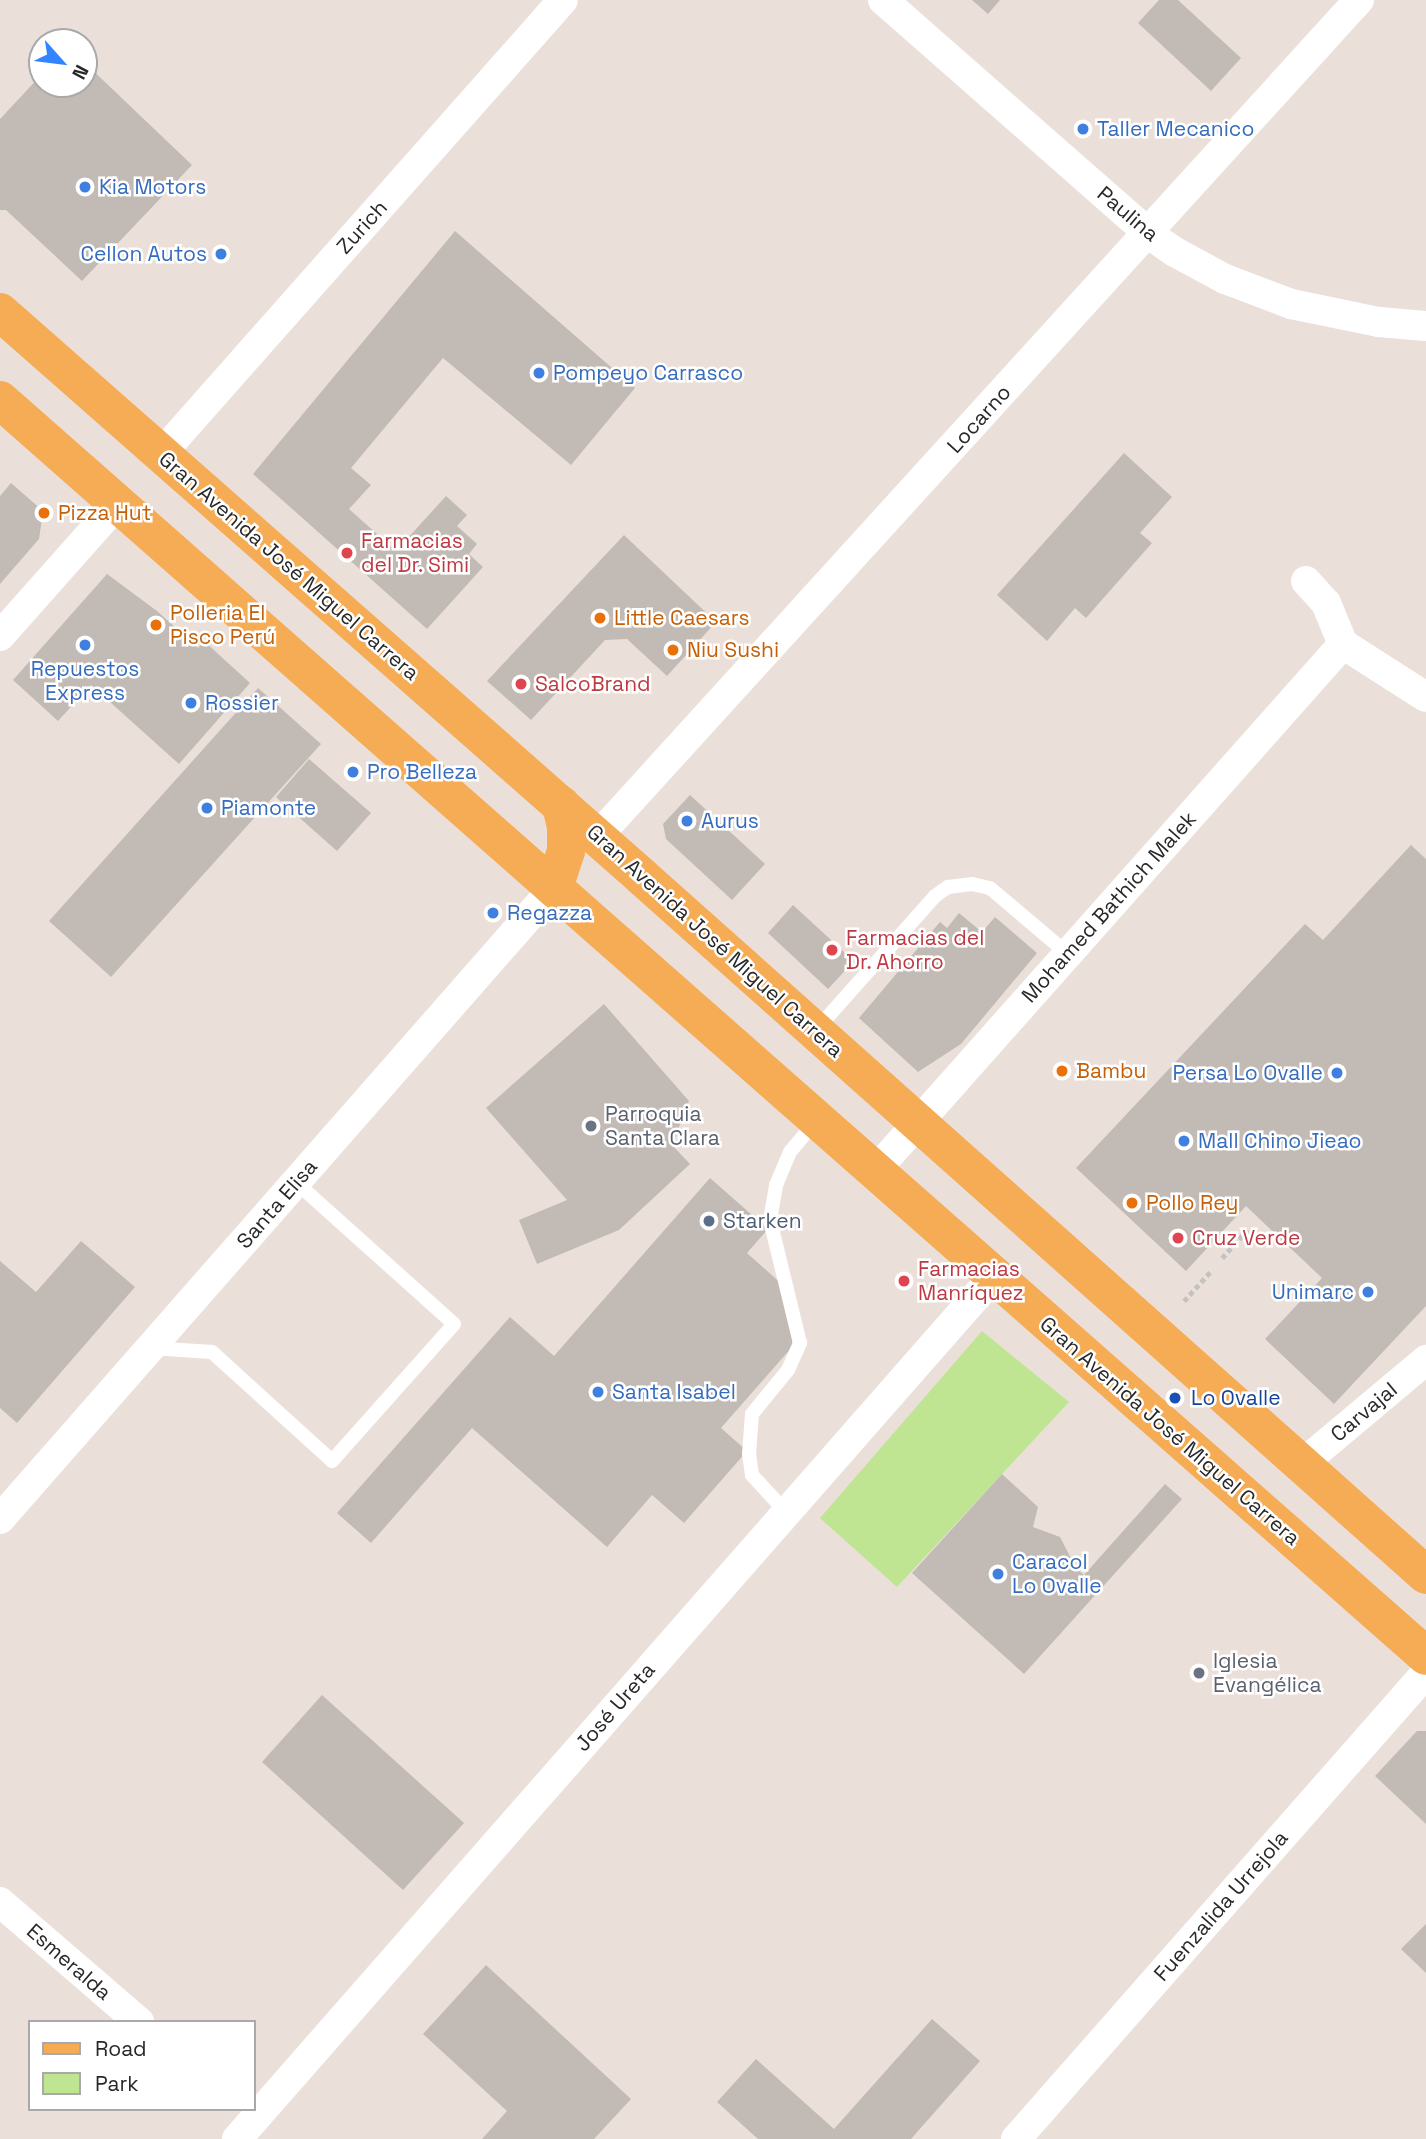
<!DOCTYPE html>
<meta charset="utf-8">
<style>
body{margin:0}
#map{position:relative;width:1426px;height:2139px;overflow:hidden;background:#ebdfd9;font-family:"Space Grotesk",sans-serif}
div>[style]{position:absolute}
.green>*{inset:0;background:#c0e592}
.building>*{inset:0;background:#c2bbb5}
.path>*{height:4.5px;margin-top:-2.25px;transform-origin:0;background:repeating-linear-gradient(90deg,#c3c3c3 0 5px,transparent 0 8.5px)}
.service>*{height:14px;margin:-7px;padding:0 7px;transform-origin:7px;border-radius:7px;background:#fff}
.minor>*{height:30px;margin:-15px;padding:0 15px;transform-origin:15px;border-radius:15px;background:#fff}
.primary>*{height:38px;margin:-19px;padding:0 19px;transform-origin:19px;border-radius:19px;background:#f5ac54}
.dots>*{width:19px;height:19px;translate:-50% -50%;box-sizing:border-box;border:4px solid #fff;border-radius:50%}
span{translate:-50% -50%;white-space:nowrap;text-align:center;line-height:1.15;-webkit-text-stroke:5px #fff;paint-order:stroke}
.shop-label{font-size:21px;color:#366cbe}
.left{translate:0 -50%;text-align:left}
.right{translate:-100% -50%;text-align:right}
.street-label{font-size:21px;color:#282828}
.food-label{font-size:21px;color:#c56008}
.health-label{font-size:21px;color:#be3a42}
.worship-label{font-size:21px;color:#5b616d}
.service-label{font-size:21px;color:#4e5e75}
.transit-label{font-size:21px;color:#164399}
.legend{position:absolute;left:28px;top:2020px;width:228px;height:91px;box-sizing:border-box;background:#fff;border:2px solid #a9a9a9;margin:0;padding:9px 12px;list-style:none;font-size:21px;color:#282828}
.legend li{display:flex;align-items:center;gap:14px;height:35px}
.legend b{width:35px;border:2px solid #a9a9a9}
.north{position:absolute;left:28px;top:28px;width:70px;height:70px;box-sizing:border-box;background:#fff;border:2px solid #a9a9a9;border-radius:50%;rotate:118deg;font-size:19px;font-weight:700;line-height:28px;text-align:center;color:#282828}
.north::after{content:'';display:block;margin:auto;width:24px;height:32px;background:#3285ff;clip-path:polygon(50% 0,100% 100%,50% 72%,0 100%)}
</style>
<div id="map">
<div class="green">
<div style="clip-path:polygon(982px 1331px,1069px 1402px,897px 1587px,820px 1518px)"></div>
</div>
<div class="building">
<div style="clip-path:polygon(972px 0,1000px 0,988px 14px)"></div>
<div style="clip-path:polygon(1159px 0,1178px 0,1241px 58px,1211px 91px,1138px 23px)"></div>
<div style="clip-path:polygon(84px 62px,192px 165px,82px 281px,6px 210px,0 210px,0 119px,42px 74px,42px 84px,84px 84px)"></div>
<div style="clip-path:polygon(455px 231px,635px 388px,571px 465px,443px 358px,351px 468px,371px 485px,349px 509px,396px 551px,446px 496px,467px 515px,457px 526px,477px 544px,469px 554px,483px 567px,427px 629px,253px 474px)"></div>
<div style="clip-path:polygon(1124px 453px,1172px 497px,1140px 533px,1152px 543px,1086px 618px,1075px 608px,1047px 641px,997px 595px)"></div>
<div style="clip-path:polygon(11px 483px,43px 511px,39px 539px,0 584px,0 496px)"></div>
<div style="clip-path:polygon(624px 535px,716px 622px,667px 676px,627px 639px,605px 640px,531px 720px,487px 681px)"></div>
<div style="clip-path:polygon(107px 574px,157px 611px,198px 648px,204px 641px,250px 683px,179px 764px,91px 685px,58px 721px,13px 680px)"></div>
<div style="clip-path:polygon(258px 688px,321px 744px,111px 977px,49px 921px)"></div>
<div style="clip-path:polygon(309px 759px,371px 813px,337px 851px,276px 797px)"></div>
<div style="clip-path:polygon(690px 795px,765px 864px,732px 900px,666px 839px,663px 824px)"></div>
<div style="clip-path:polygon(1411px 845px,1426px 859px,1426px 1306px,1334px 1404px,1265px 1339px,1322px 1278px,1246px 1206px,1186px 1271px,1076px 1168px,1305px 924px,1323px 940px)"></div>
<div style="clip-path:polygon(793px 905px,854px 961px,828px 989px,768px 933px)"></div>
<div style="clip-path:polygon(959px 913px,982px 932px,995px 917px,1037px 953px,961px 1044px,918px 1072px,859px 1018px,940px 922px,947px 928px)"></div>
<div style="clip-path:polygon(604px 1004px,689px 1101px,672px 1145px,690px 1164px,619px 1230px,537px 1264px,519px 1220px,567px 1200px,486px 1108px)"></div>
<div style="clip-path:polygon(710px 1178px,768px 1229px,747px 1253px,784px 1286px,793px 1346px,721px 1428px,747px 1451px,684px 1523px,652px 1495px,607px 1547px,472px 1428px,371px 1543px,337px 1513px,510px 1317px,554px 1356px)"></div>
<div style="clip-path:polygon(81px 1241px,135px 1287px,17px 1423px,0 1408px,0 1261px,36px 1292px)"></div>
<div style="clip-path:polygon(1002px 1474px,1038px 1507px,1033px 1527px,1060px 1537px,1076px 1568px,1084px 1575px,1165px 1484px,1182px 1499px,1024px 1674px,912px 1573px)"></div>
<div style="clip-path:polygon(322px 1695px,464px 1823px,403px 1890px,262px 1762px)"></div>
<div style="clip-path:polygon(1417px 1731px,1426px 1731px,1426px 1824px,1375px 1776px)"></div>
<div style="clip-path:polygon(1426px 1924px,1426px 1973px,1401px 1949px)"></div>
<div style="clip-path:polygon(486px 1965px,631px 2099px,594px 2139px,482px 2139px,507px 2111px,423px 2034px)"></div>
<div style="clip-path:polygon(932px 2019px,980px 2061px,911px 2139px,758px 2139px,717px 2102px,756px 2059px,834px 2129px)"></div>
</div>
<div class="path">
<div style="left:1222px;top:1258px;width:38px;rotate:-48deg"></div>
<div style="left:1184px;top:1301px;width:39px;rotate:-48deg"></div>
</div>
<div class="service">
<div style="left:817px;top:1029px;width:178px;rotate:-48.4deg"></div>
<div style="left:935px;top:896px;width:16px;rotate:-35deg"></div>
<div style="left:948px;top:887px;width:24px;rotate:-7deg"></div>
<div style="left:972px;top:884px;width:18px;rotate:13deg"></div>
<div style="left:990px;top:888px;width:102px;rotate:40.2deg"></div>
<div style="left:151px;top:1348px;width:61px;rotate:3.8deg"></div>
<div style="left:212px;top:1352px;width:162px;rotate:42.2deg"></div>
<div style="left:332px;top:1461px;width:183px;rotate:-48.3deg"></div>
<div style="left:454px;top:1324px;width:212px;rotate:-138.1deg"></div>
<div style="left:786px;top:1512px;width:50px;rotate:-132.6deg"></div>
<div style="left:752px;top:1475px;width:21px;rotate:-98deg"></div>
<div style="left:749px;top:1454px;width:40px;rotate:-85.7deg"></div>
<div style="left:752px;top:1414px;width:57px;rotate:-50.7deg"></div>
<div style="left:788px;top:1370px;width:30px;rotate:-66deg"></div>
<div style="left:800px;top:1343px;width:127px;rotate:-103.7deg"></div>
<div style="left:770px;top:1220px;width:36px;rotate:-80deg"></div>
<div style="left:776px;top:1185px;width:36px;rotate:-67deg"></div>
<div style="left:790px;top:1152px;width:40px;rotate:-50deg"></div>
</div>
<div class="minor">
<div style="left:883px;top:0;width:354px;rotate:41.3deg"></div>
<div style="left:1149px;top:234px;width:32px;rotate:35deg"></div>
<div style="left:1175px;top:252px;width:57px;rotate:28.4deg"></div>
<div style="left:1225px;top:279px;width:71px;rotate:20.7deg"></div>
<div style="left:1291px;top:304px;width:90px;rotate:11.6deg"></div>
<div style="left:1379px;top:322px;width:47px;rotate:4.9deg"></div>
<div style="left:161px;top:454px;width:606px;rotate:-48.48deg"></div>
<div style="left:1306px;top:581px;width:30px;rotate:48deg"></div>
<div style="left:1326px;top:603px;width:44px;rotate:67.5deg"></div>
<div style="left:1343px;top:644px;width:98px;rotate:32.6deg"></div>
<div style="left:0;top:636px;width:178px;rotate:-48.4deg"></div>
<div style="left:597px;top:837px;width:1132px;rotate:-47.69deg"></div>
<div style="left:875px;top:1171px;width:705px;rotate:-48.39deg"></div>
<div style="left:1302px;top:1464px;width:162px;rotate:-40deg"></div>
<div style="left:0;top:1519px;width:840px;rotate:-48.72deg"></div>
<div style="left:0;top:1902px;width:184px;rotate:40.8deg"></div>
<div style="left:237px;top:2139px;width:1148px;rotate:-48.74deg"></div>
<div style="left:1016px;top:2139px;width:621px;rotate:-48.66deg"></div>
</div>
<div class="primary">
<div style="left:0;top:312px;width:854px;rotate:41.34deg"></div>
<div style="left:641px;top:876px;width:1051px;rotate:41.68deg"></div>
<div style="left:0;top:400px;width:1900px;rotate:41.37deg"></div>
<div style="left:554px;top:888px;width:39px;rotate:-72deg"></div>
<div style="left:566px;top:851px;width:24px;rotate:-90deg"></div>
<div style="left:566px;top:827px;width:23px;rotate:-103deg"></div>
</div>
<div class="dots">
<div style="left:1083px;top:129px;background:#3f7fe0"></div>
<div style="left:85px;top:187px;background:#3f7fe0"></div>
<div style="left:221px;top:254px;background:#3f7fe0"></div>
<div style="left:539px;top:373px;background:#3f7fe0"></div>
<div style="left:44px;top:513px;background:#e8710a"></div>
<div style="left:347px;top:553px;background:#e0444e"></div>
<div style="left:600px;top:618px;background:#e8710a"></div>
<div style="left:156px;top:625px;background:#e8710a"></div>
<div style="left:85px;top:645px;background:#3f7fe0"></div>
<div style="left:673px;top:650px;background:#e8710a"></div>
<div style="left:521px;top:684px;background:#e0444e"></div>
<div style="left:191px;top:703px;background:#3f7fe0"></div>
<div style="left:353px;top:772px;background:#3f7fe0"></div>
<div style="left:207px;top:808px;background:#3f7fe0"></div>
<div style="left:687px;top:821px;background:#3f7fe0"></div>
<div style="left:493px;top:913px;background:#3f7fe0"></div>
<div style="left:832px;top:950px;background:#e0444e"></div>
<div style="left:1062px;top:1071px;background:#e8710a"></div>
<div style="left:1337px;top:1073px;background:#3f7fe0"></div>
<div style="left:591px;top:1126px;background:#6b7280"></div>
<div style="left:1184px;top:1141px;background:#3f7fe0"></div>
<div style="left:1132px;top:1203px;background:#e8710a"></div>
<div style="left:709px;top:1221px;background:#5c6f8a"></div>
<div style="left:1178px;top:1238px;background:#e0444e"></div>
<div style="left:904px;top:1281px;background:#e0444e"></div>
<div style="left:1368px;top:1292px;background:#3f7fe0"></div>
<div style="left:598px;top:1392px;background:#3f7fe0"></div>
<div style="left:1175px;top:1398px;background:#1a4fb4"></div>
<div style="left:998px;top:1574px;background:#3f7fe0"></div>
<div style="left:1199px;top:1673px;background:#6b7280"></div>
</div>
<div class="shop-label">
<span class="left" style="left:1097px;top:129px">Taller Mecanico</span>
<span class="left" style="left:99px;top:187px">Kia Motors</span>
<span class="right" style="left:207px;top:254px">Cellon Autos</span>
<span class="left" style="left:553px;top:373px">Pompeyo Carrasco</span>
<span style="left:85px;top:681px">Repuestos<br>Express</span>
<span class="left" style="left:205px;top:703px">Rossier</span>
<span class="left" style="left:367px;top:772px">Pro Belleza</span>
<span class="left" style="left:221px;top:808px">Piamonte</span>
<span class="left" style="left:701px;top:821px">Aurus</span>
<span class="left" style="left:507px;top:913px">Regazza</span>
<span class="right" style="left:1323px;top:1073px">Persa Lo Ovalle</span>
<span class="left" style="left:1198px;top:1141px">Mall Chino Jieao</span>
<span class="right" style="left:1354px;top:1292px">Unimarc</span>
<span class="left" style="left:612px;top:1392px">Santa Isabel</span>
<span class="left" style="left:1012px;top:1574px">Caracol<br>Lo Ovalle</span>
</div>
<div class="street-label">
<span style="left:1128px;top:214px;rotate:40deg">Paulina</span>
<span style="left:362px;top:227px;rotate:-48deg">Zurich</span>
<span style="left:979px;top:419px;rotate:-48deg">Locarno</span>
<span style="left:289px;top:566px;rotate:41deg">Gran Avenida José Miguel Carrera</span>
<span style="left:1109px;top:907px;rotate:-48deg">Mohamed Bathich Malek</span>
<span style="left:715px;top:941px;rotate:42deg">Gran Avenida José Miguel Carrera</span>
<span style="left:277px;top:1204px;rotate:-49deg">Santa Elisa</span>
<span style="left:1364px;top:1412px;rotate:-40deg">Carvajal</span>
<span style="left:1170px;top:1431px;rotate:41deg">Gran Avenida José Miguel Carrera</span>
<span style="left:615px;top:1707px;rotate:-49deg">José Ureta</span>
<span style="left:1221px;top:1906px;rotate:-49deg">Fuenzalida Urrejola</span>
<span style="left:69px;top:1962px;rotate:41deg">Esmeralda</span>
</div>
<div class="food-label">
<span class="left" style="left:58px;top:513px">Pizza Hut</span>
<span class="left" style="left:170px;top:625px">Polleria El<br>Pisco Perú</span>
<span class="left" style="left:614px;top:618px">Little Caesars</span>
<span class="left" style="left:687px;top:650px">Niu Sushi</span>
<span class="left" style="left:1076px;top:1071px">Bambu</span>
<span class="left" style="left:1146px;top:1203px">Pollo Rey</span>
</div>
<div class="health-label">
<span class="left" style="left:361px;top:553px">Farmacias<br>del Dr. Simi</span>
<span class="left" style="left:535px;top:684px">SalcoBrand</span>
<span class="left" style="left:846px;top:950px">Farmacias del<br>Dr. Ahorro</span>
<span class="left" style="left:1192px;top:1238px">Cruz Verde</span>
<span class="left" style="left:918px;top:1281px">Farmacias<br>Manríquez</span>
</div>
<div class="worship-label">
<span class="left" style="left:605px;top:1126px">Parroquia<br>Santa Clara</span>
<span class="left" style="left:1213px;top:1673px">Iglesia<br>Evangélica</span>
</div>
<div class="service-label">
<span class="left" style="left:723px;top:1221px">Starken</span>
</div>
<div class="transit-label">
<span class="left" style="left:1191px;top:1398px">Lo Ovalle</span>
</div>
<ul class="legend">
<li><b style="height:9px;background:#f5ac54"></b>Road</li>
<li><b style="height:19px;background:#c0e592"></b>Park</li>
</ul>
<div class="north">N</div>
</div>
